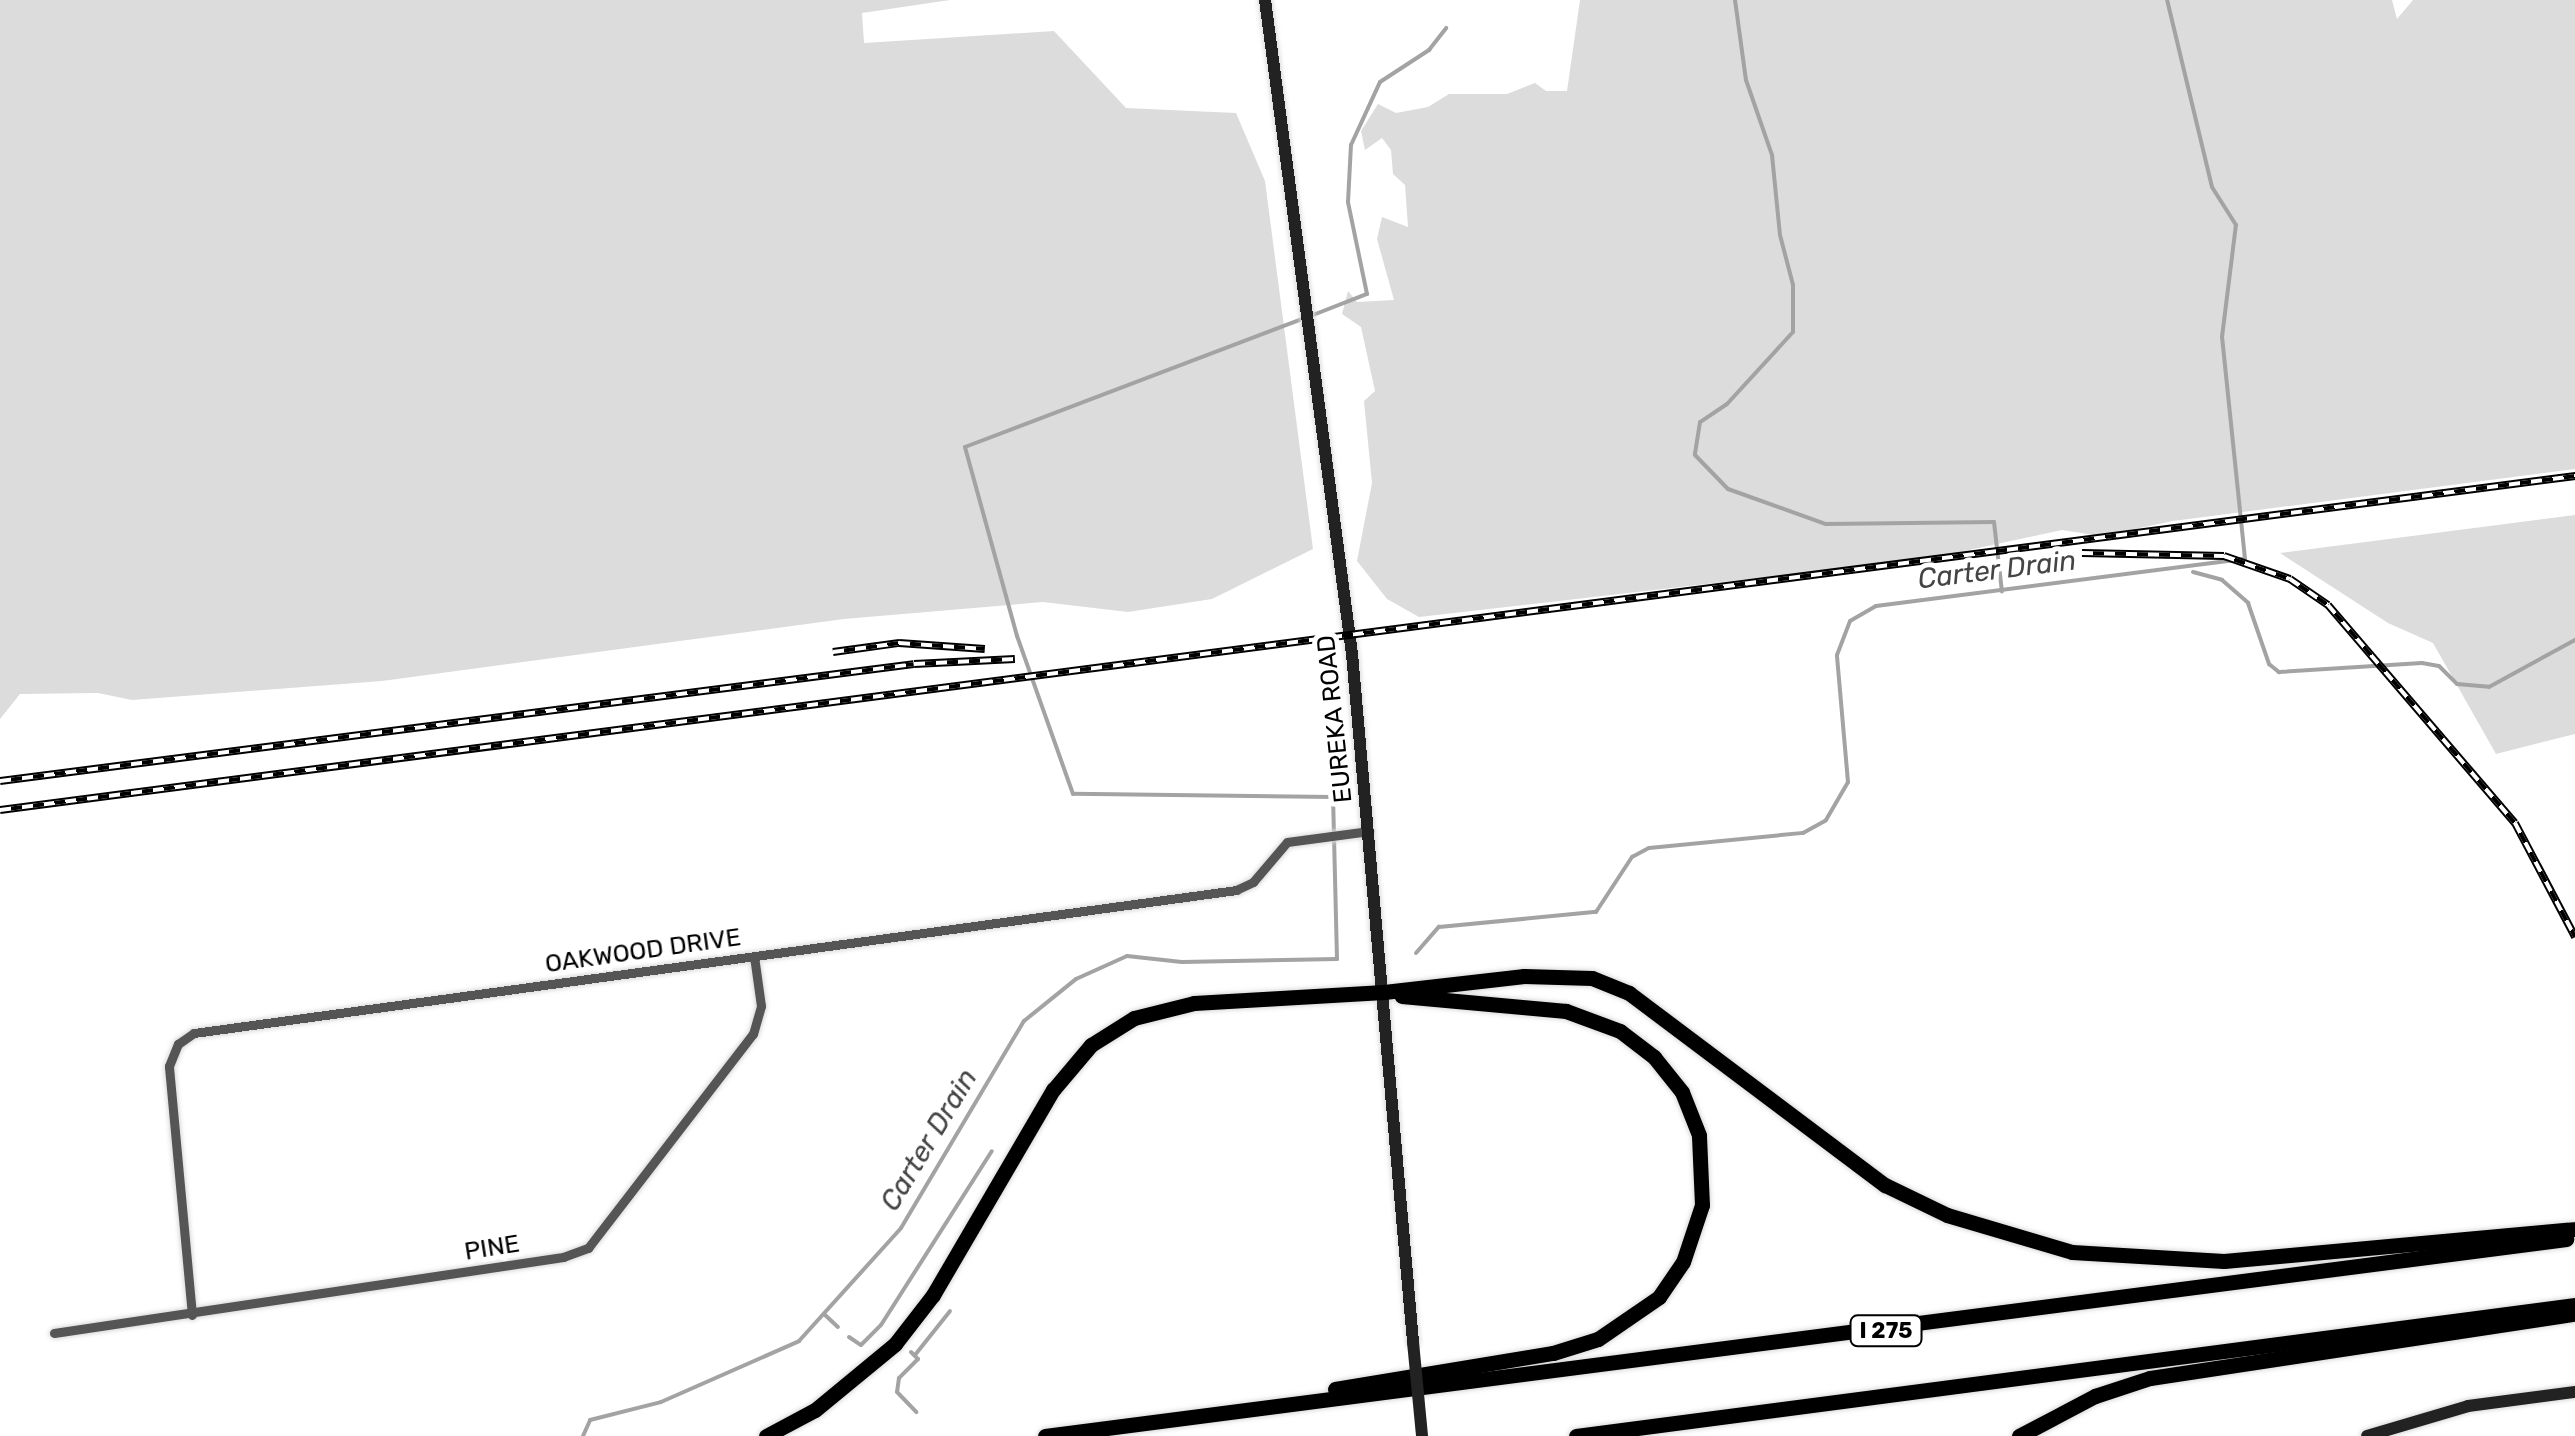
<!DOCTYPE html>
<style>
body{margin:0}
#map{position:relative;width:2575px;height:1436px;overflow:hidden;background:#fff;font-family:Rubik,sans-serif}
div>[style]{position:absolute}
.green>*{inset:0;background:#dcdcdc}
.stream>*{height:4px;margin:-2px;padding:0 2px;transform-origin:2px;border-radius:2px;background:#a3a3a3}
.roads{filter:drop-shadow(0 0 2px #dbdbdb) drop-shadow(0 0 2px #dbdbdb)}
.street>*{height:9px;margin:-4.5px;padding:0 4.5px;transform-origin:4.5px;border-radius:4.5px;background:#555}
.secondary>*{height:12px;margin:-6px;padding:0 6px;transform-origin:6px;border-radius:6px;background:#222}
.highway>*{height:15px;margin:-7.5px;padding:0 7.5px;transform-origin:7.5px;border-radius:7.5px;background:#000}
.rail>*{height:8px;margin-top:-4px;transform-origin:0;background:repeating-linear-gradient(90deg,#fff 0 11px,#000 0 22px);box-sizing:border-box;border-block:2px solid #000}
.secondary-bridge>*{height:12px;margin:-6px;padding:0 6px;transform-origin:6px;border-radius:6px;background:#222}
span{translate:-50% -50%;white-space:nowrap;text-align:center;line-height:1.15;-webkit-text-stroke:10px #fff;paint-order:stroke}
.shield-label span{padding:2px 8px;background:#fff;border:2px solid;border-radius:8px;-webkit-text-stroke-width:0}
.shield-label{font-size:22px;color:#000;font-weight:700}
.street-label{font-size:25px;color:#000}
.water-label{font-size:28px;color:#444;font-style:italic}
</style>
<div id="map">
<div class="green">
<div style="clip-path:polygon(0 0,950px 0,862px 13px,864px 43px,1054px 31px,1126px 108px,1236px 113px,1265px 181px,1313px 549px,1212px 599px,1128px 612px,1043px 602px,844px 619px,382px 681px,132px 700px,98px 693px,20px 694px,0 719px)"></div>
<div style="clip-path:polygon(1580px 0,2392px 0,2397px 19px,2413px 0,2575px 0,2575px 469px,2173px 521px,2101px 536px,2062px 530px,1932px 558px,1419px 617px,1387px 599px,1357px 561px,1372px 483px,1364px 401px,1375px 391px,1361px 327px,1342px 314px,1348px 291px,1357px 302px,1394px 300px,1377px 239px,1382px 217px,1408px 227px,1405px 185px,1393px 174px,1391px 150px,1382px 138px,1365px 150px,1361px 131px,1378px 104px,1396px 113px,1428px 107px,1449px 94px,1507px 94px,1535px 83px,1546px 91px,1567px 91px)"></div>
<div style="clip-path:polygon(2575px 515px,2575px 734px,2496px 754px,2433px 643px,2388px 623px,2280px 553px)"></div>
</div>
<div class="stream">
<div style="left:1735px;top:0;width:81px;rotate:82.2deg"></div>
<div style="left:1746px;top:80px;width:79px;rotate:70.9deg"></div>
<div style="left:1772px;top:155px;width:80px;rotate:84.3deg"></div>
<div style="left:1780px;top:235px;width:52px;rotate:75.4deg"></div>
<div style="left:1793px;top:285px;width:47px;rotate:90deg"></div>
<div style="left:1793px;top:332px;width:98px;rotate:132.5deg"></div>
<div style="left:1727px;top:404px;width:32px;rotate:146deg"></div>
<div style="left:1700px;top:422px;width:33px;rotate:99deg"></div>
<div style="left:1695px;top:455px;width:47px;rotate:45.9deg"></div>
<div style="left:1728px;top:489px;width:104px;rotate:19.7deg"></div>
<div style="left:1826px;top:524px;width:168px;rotate:-0.7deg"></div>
<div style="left:1994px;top:522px;width:70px;rotate:83.5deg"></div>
<div style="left:1313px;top:315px;width:58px;rotate:-21.3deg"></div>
<div style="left:1367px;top:294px;width:94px;rotate:-101.7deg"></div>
<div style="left:1348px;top:202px;width:57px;rotate:-87deg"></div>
<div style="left:1351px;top:145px;width:69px;rotate:-65.3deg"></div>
<div style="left:1380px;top:82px;width:59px;rotate:-33.1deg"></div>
<div style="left:1429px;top:50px;width:28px;rotate:-52deg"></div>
<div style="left:2193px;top:572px;width:30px;rotate:15deg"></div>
<div style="left:2222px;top:580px;width:35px;rotate:41deg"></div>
<div style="left:2248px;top:603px;width:65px;rotate:71deg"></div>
<div style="left:2269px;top:664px;width:13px;rotate:39deg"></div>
<div style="left:2279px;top:672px;width:143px;rotate:-3.6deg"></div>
<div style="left:2422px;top:663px;width:17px;rotate:10deg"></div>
<div style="left:2439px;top:666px;width:25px;rotate:45deg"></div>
<div style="left:2457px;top:684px;width:32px;rotate:5deg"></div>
<div style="left:2489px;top:687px;width:98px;rotate:-28.7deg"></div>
<div style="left:1416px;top:953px;width:35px;rotate:-49deg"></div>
<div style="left:1439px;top:927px;width:158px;rotate:-5.5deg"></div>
<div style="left:1596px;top:912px;width:66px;rotate:-56.8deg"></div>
<div style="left:1632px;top:857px;width:19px;rotate:-28deg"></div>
<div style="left:1649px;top:848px;width:155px;rotate:-5.6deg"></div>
<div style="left:1803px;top:833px;width:26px;rotate:-29deg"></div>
<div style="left:1826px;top:820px;width:44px;rotate:-59.9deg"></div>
<div style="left:1848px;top:782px;width:127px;rotate:-95deg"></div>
<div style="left:1837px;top:655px;width:36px;rotate:-69deg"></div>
<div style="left:1850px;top:621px;width:30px;rotate:-30deg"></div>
<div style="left:1876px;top:606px;width:372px;rotate:-7.3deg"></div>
<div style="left:2245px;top:559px;width:223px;rotate:-95.9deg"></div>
<div style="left:2222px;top:337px;width:113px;rotate:-82.9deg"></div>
<div style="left:2236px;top:225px;width:45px;rotate:-122.3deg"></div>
<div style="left:2212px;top:187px;width:192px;rotate:-103.5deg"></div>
<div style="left:824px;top:1314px;width:19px;rotate:43deg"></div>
<div style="left:849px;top:1337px;width:14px;rotate:34deg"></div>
<div style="left:861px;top:1345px;width:28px;rotate:-45deg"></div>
<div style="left:881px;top:1325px;width:206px;rotate:-57.5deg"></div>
<div style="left:911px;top:1352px;width:10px;rotate:45deg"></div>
<div style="left:918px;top:1359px;width:27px;rotate:135deg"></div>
<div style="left:899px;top:1378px;width:14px;rotate:98deg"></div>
<div style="left:897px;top:1392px;width:28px;rotate:46deg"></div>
<div style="left:915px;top:1355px;width:56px;rotate:-51.5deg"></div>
<div style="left:583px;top:1436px;width:17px;rotate:-66deg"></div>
<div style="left:590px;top:1420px;width:73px;rotate:-14.2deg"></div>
<div style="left:661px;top:1402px;width:151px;rotate:-23.8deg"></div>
<div style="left:799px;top:1341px;width:152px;rotate:-47.9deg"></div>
<div style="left:901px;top:1228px;width:241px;rotate:-59.3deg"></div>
<div style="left:1024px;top:1021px;width:67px;rotate:-38.9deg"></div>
<div style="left:1076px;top:979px;width:56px;rotate:-24.3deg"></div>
<div style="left:1127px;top:956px;width:55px;rotate:6.2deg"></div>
<div style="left:1182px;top:962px;width:155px;rotate:-1.1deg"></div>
<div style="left:1337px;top:959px;width:162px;rotate:-91.4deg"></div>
<div style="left:1333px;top:797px;width:260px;rotate:-179.3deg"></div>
<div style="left:1073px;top:794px;width:168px;rotate:-109.5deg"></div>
<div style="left:1017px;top:636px;width:196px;rotate:-105.4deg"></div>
<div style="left:965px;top:447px;width:363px;rotate:-20.8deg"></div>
</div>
<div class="roads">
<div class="street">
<div style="left:192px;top:1315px;width:250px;rotate:-95.3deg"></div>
<div style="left:169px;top:1066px;width:24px;rotate:-68deg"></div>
<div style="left:178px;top:1044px;width:19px;rotate:-35deg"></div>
<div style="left:194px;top:1033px;width:1052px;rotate:-7.81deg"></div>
<div style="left:1236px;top:890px;width:19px;rotate:-25deg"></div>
<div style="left:1253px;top:882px;width:52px;rotate:-49.6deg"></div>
<div style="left:1287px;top:842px;width:83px;rotate:-7.6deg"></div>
<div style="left:54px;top:1333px;width:515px;rotate:-8.49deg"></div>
<div style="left:563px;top:1257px;width:27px;rotate:-20deg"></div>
<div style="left:588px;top:1248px;width:270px;rotate:-52.4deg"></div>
<div style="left:753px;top:1034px;width:29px;rotate:-74deg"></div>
<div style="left:761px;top:1006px;width:50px;rotate:-98deg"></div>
</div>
<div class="secondary">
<div style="left:1265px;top:0;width:660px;rotate:82.42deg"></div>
<div style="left:1352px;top:654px;width:691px;rotate:84.93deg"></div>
<div style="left:2367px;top:1436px;width:105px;rotate:-16.5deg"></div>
<div style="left:2468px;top:1406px;width:108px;rotate:-7.5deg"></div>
</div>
<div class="highway">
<div style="left:1335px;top:1389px;width:221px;rotate:-9.4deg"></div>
<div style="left:1553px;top:1353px;width:47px;rotate:-17.3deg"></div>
<div style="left:1598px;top:1339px;width:74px;rotate:-34.5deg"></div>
<div style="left:1659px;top:1297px;width:42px;rotate:-55.6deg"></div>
<div style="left:1683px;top:1262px;width:60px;rotate:-71.6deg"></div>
<div style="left:1702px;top:1205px;width:70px;rotate:-92.5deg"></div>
<div style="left:1699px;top:1135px;width:46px;rotate:-111.6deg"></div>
<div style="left:1682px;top:1092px;width:45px;rotate:-128.7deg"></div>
<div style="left:1654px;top:1057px;width:43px;rotate:-142.6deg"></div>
<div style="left:1620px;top:1031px;width:58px;rotate:-159.7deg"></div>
<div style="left:1566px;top:1011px;width:165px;rotate:-174.8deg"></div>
<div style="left:766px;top:1436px;width:55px;rotate:-28deg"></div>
<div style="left:815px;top:1410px;width:104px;rotate:-39.5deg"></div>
<div style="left:895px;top:1344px;width:62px;rotate:-52.2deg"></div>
<div style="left:933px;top:1295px;width:238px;rotate:-59.7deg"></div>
<div style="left:1053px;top:1090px;width:59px;rotate:-49.8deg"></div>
<div style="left:1091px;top:1045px;width:51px;rotate:-32.1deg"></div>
<div style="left:1134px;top:1018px;width:62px;rotate:-14deg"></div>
<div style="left:1194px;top:1003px;width:190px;rotate:-3.3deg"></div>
<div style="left:1384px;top:992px;width:141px;rotate:-6.5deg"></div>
<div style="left:1524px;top:976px;width:68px;rotate:1.7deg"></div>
<div style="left:1592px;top:978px;width:40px;rotate:22deg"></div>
<div style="left:1629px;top:993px;width:320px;rotate:36.9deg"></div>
<div style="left:1885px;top:1185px;width:69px;rotate:25.8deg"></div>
<div style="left:1947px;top:1215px;width:130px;rotate:16.5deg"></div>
<div style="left:2072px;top:1252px;width:152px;rotate:3.4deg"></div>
<div style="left:2224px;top:1261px;width:352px;rotate:-5.2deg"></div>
<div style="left:1045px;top:1436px;width:1534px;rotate:-7.38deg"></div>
<div style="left:1576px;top:1436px;width:1008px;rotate:-7.47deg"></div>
<div style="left:2019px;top:1436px;width:86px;rotate:-27.8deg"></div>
<div style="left:2095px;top:1396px;width:58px;rotate:-18.1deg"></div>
<div style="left:2150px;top:1378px;width:430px;rotate:-8.6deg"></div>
</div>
</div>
<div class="rail">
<div style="left:2082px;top:553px;width:142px;rotate:1.2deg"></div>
<div style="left:2224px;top:556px;width:70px;rotate:19.2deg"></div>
<div style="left:2290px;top:579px;width:46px;rotate:34.4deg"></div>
<div style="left:2328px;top:605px;width:287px;rotate:49.4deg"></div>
<div style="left:2515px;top:823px;width:129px;rotate:62.2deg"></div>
<div style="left:833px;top:652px;width:67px;rotate:-7.8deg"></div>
<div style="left:899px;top:643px;width:86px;rotate:4deg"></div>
<div style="left:0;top:781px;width:921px;rotate:-7.29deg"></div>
<div style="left:914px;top:664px;width:101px;rotate:-2.8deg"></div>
<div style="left:0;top:810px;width:2597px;rotate:-7.39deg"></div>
</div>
<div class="secondary-bridge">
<div style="left:1413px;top:1342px;width:94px;rotate:84.5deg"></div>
</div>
<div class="shield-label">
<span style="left:1886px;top:1331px">I 275</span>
</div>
<div class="street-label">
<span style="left:1335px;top:719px;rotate:-96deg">EUREKA ROAD</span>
<span style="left:643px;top:951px;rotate:-8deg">OAKWOOD DRIVE</span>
<span style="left:492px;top:1248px;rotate:-9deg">PINE</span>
</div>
<div class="water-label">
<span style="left:1997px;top:570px;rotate:-7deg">Carter Drain</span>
<span style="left:929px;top:1140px;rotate:-59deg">Carter Drain</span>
</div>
</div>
